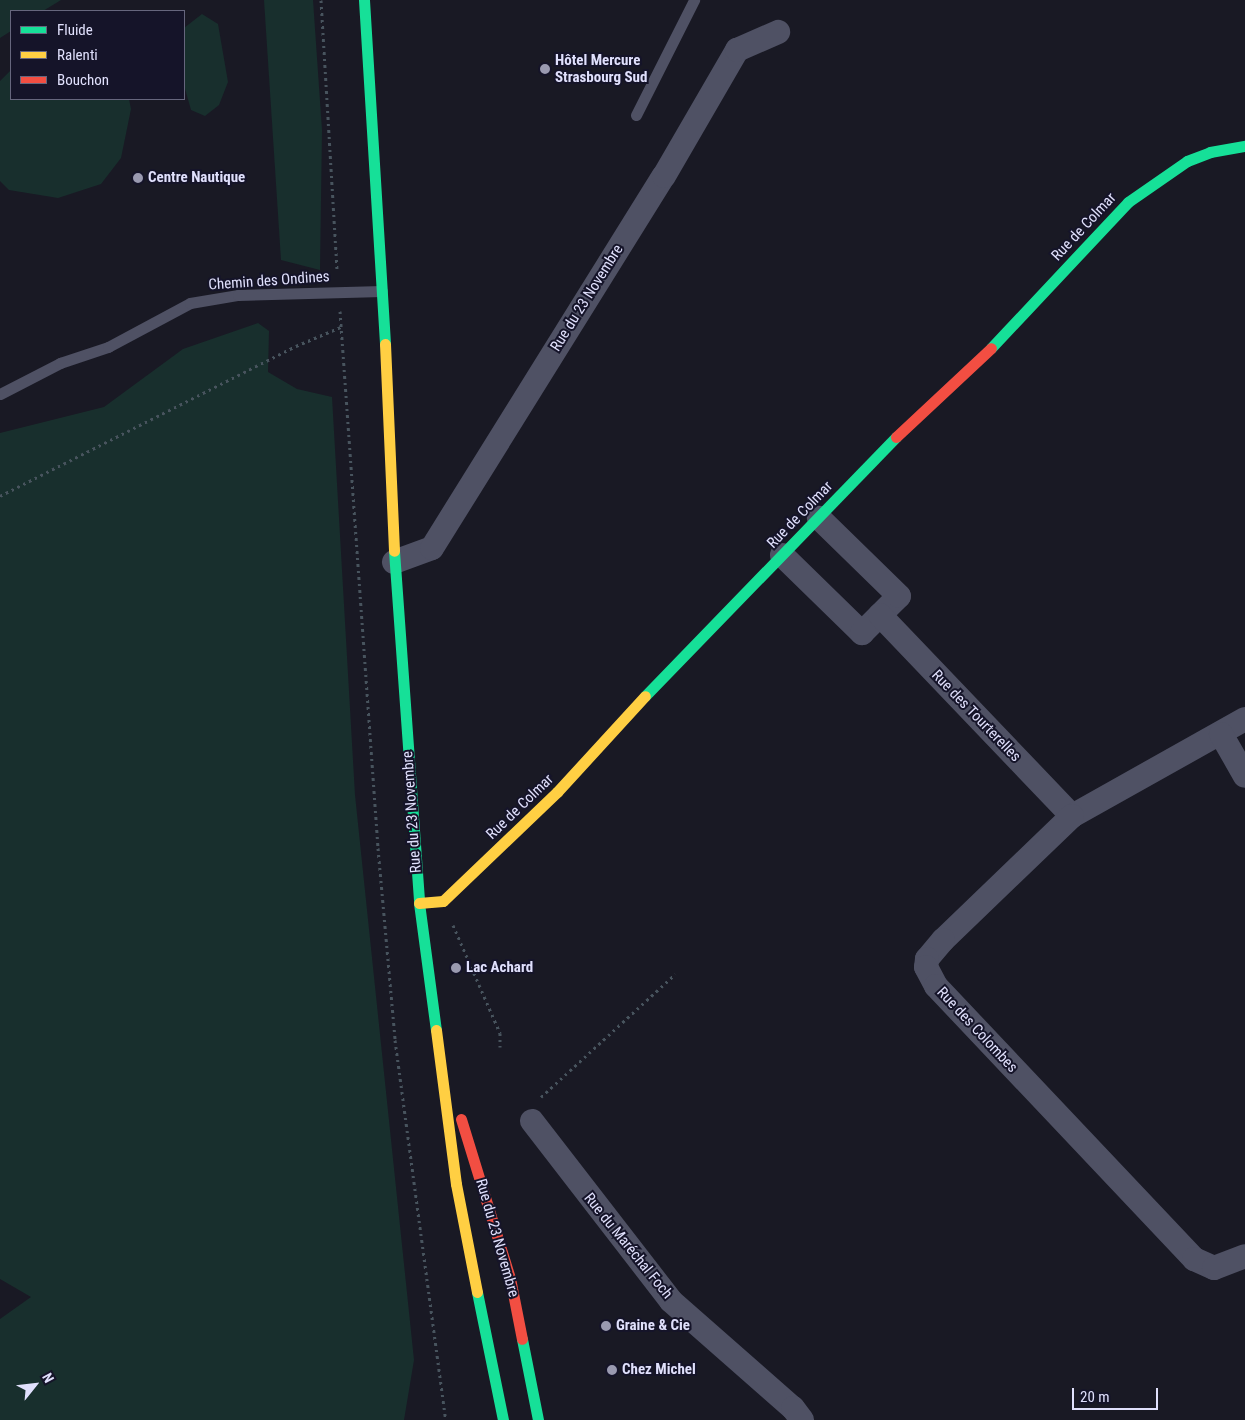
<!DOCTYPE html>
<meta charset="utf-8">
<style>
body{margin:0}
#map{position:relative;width:1245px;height:1420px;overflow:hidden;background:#191924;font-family:"Roboto Condensed",sans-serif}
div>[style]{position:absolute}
.green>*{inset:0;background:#182f2d}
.path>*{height:3px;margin-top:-1.5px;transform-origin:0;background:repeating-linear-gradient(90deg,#48545e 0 2.5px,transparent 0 6.5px)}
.lane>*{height:11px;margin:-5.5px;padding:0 5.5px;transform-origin:5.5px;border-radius:5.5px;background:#4f5164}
.street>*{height:24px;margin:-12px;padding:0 12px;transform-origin:12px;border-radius:12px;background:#4f5164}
.fast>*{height:11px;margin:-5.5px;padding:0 5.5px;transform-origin:5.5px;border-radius:5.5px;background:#16e098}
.slow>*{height:11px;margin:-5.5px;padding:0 5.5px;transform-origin:5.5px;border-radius:5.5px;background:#ffcf43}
.jam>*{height:11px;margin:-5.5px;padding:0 5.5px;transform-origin:5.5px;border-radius:5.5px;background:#f24e42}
.dots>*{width:14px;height:14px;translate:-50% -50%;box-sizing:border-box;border:2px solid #151429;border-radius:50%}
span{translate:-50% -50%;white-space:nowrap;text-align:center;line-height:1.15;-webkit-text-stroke:4px #151429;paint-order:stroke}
.poi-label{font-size:15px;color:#e0e0fc;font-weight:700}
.left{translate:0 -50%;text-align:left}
.street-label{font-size:15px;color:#e0e0fc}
.legend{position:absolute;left:10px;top:10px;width:175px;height:90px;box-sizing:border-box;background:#151429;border:1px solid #66667d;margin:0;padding:6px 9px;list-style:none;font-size:15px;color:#e0e0fc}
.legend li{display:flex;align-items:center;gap:10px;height:25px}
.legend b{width:25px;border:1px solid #66667d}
.north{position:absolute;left:10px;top:1360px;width:50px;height:50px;-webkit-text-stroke:4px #151429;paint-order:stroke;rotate:61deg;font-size:14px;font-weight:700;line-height:20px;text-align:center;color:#e0e0fc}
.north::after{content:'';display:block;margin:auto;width:18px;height:22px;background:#e0e0fc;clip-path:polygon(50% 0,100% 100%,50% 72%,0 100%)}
.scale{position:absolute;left:1072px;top:1388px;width:86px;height:22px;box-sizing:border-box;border:2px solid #e0e0fc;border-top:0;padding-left:6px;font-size:15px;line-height:18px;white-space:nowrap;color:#e0e0fc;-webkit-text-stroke:4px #151429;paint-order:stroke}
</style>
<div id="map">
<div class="green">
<div style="clip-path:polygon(0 0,61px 0,43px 11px,11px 11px,11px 31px,0 38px)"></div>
<div style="clip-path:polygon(264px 0,313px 0,322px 130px,320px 270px,281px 260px)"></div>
<div style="clip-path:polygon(202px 14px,218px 24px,228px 82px,219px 105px,205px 116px,191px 110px,184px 85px,184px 28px)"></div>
<div style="clip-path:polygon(11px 70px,11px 99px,129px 99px,131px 109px,121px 158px,101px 184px,58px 198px,9px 190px,0 181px,0 81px)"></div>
<div style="clip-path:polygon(258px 323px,269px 331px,268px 372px,297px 389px,332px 397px,355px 795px,414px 1360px,404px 1420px,0 1420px,0 1319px,31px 1297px,0 1279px,0 433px,104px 407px,183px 349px)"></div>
</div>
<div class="path">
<div style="left:321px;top:0;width:273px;rotate:86.6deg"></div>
<div style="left:340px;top:311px;width:538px;rotate:85.95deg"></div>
<div style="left:378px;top:848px;width:193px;rotate:84.9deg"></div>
<div style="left:395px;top:1040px;width:383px;rotate:82.4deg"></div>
<div style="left:0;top:496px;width:332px;rotate:-26.9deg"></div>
<div style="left:296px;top:346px;width:49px;rotate:-22.9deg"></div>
<div style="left:453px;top:925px;width:118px;rotate:66.5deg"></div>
<div style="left:500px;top:1033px;width:14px;rotate:90deg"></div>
<div style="left:541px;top:1097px;width:182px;rotate:-42.5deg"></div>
</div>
<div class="lane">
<div style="left:636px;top:115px;width:129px;rotate:-63.2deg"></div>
<div style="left:0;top:394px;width:68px;rotate:-27.3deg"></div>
<div style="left:60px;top:363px;width:51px;rotate:-18.4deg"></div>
<div style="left:108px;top:347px;width:93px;rotate:-28.2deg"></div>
<div style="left:190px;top:303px;width:49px;rotate:-9.5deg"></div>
<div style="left:238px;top:295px;width:144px;rotate:-1.6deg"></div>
</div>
<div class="street">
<div style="left:782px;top:555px;width:112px;rotate:44.3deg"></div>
<div style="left:862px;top:633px;width:52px;rotate:-45deg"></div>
<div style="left:899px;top:596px;width:112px;rotate:-135.7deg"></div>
<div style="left:394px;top:562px;width:40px;rotate:-20.2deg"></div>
<div style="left:432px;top:548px;width:438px;rotate:-58.1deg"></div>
<div style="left:664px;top:176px;width:146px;rotate:-59.9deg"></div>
<div style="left:737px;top:50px;width:45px;rotate:-23.7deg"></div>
<div style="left:880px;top:615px;width:278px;rotate:46.3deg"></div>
<div style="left:1245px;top:719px;width:198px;rotate:150.7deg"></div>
<div style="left:1072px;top:816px;width:179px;rotate:136.1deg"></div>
<div style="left:943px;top:940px;width:25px;rotate:130deg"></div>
<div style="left:927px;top:959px;width:8px;rotate:97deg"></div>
<div style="left:926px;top:967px;width:21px;rotate:62deg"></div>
<div style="left:936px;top:986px;width:376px;rotate:46.6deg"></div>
<div style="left:1194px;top:1259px;width:22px;rotate:24deg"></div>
<div style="left:1214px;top:1268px;width:33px;rotate:-21deg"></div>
<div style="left:1221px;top:734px;width:48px;rotate:60.3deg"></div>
<div style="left:532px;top:1121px;width:227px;rotate:52.3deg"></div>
<div style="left:671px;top:1301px;width:162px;rotate:41.3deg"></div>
<div style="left:793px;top:1408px;width:15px;rotate:53deg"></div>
</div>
<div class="fast">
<div style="left:364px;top:0;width:345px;rotate:86.5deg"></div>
<div style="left:991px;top:348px;width:200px;rotate:-46.8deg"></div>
<div style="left:1128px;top:202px;width:72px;rotate:-34.8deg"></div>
<div style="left:1187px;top:161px;width:25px;rotate:-21deg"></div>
<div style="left:1210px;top:152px;width:36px;rotate:-10deg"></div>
<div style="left:394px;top:551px;width:353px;rotate:85.9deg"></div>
<div style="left:419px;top:903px;width:128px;rotate:82.4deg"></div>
<div style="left:645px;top:696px;width:361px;rotate:-45.9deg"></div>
<div style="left:477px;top:1292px;width:131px;rotate:78.5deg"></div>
<div style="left:522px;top:1339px;width:83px;rotate:78.8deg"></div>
</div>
<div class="slow">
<div style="left:385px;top:344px;width:207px;rotate:87.5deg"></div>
<div style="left:419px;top:903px;width:24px;rotate:-5deg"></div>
<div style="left:443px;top:901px;width:158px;rotate:-43.7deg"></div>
<div style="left:557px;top:792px;width:130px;rotate:-47.5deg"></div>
<div style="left:436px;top:1030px;width:155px;rotate:82.6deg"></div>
<div style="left:456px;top:1184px;width:110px;rotate:79deg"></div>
</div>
<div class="jam">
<div style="left:896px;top:437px;width:130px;rotate:-43.1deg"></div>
<div style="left:461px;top:1119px;width:166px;rotate:72.9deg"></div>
<div style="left:510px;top:1278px;width:62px;rotate:78.9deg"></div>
</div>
<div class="dots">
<div style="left:545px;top:69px;background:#9a9ab0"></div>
<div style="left:138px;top:178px;background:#9a9ab0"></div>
<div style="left:456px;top:968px;background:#9a9ab0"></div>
<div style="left:606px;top:1326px;background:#9a9ab0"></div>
<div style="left:612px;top:1370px;background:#9a9ab0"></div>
</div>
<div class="poi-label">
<span class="left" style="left:555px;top:69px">Hôtel Mercure<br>Strasbourg Sud</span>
<span class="left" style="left:148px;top:178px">Centre Nautique</span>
<span class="left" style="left:466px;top:968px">Lac Achard</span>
<span class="left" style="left:616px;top:1326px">Graine &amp; Cie</span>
<span class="left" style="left:622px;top:1370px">Chez Michel</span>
</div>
<div class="street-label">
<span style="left:1084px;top:227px;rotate:-47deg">Rue de Colmar</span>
<span style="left:269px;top:281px;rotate:-4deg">Chemin des Ondines</span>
<span style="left:587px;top:298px;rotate:-58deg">Rue du 23 Novembre</span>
<span style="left:800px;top:515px;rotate:-46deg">Rue de Colmar</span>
<span style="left:976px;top:716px;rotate:46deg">Rue des Tourterelles</span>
<span style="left:520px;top:807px;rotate:-44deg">Rue de Colmar</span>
<span style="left:412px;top:812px;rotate:-94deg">Rue du 23 Novembre</span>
<span style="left:977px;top:1030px;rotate:47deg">Rue des Colombes</span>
<span style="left:497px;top:1238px;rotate:74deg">Rue du 23 Novembre</span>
<span style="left:628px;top:1246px;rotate:51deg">Rue du Maréchal Foch</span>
</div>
<ul class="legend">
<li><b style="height:6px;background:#16e098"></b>Fluide</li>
<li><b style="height:6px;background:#ffcf43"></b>Ralenti</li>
<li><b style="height:6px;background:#f24e42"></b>Bouchon</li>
</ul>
<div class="north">N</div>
<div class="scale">20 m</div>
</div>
